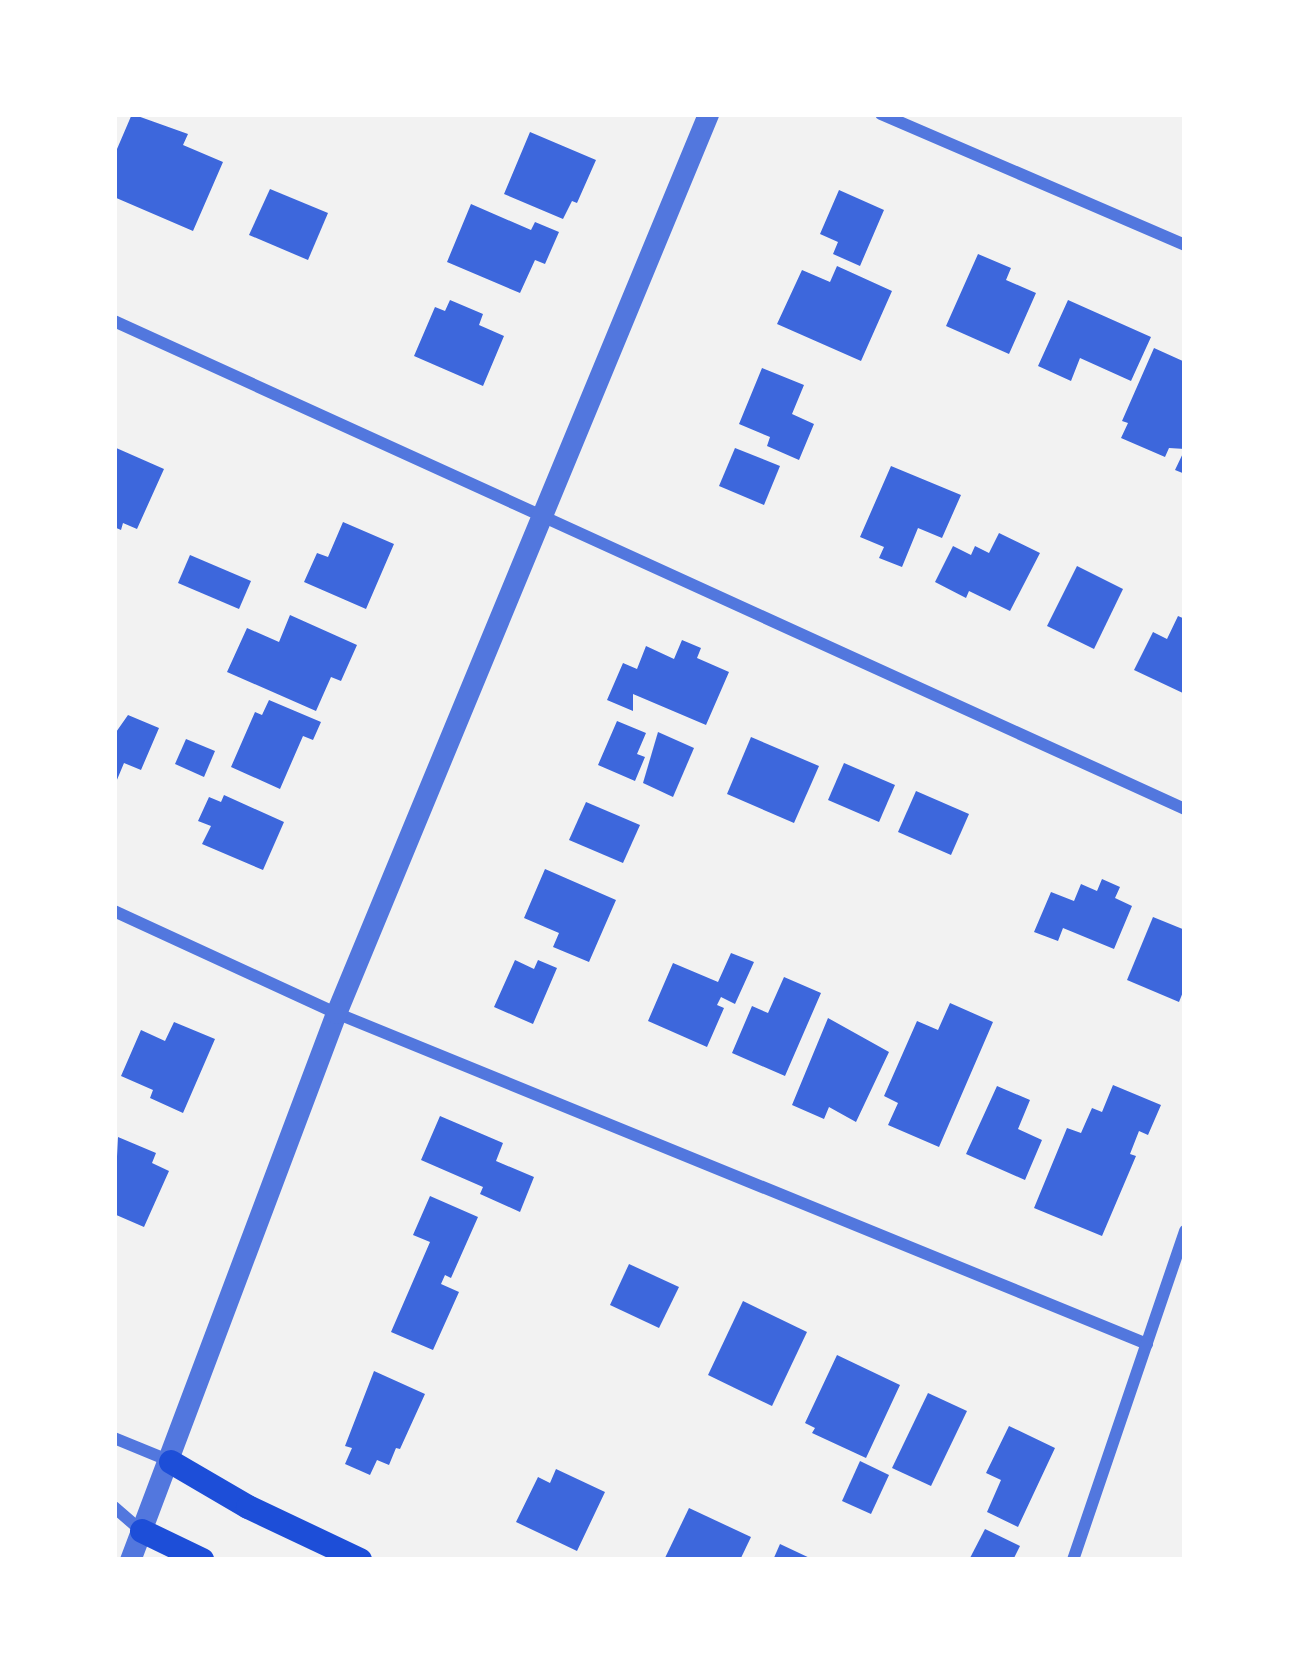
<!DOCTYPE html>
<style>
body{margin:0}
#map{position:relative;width:1299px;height:1674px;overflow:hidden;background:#f2f2f2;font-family:"Work Sans",sans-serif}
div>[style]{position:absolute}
.building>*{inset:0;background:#3d67dc}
.minor>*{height:12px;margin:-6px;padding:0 6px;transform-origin:6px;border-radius:6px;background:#5277de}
.tertiary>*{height:21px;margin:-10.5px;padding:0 10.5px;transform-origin:10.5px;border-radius:10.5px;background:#5277de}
.secondary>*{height:24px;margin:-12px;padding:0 12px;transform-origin:12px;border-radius:12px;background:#1d4ed8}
span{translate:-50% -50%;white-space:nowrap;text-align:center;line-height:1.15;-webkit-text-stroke:10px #fff;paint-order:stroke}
.frame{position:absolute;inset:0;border:117px solid #fff;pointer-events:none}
</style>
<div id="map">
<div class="building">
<div style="clip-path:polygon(132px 114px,188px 134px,183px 145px,223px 162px,193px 231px,114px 197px,114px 156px)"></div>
<div style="clip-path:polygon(530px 132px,596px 160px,577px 203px,572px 201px,563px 219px,504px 194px)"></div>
<div style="clip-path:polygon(270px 189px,328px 213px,308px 260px,249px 235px)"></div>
<div style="clip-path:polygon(839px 190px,884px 210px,860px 266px,833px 254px,838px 242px,820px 234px)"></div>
<div style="clip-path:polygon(471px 204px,531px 230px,535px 222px,559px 232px,545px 264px,535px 260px,520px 293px,447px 262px)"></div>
<div style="clip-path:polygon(978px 254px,1011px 268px,1006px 280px,1036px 293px,1009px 354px,946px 326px)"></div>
<div style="clip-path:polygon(837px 266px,892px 291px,861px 361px,777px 324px,802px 270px,830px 282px)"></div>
<div style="clip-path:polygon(450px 300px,483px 314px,479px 325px,504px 336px,483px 386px,414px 356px,435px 307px,445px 311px)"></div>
<div style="clip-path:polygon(1068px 300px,1151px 337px,1131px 381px,1080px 358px,1071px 381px,1038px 366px)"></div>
<div style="clip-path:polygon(1154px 348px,1185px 362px,1185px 474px,1175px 470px,1185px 449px,1169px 448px,1165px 457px,1121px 438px,1128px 423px,1122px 421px)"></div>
<div style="clip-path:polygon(762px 368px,804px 385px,792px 414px,814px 424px,799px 460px,767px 446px,770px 437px,739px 424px)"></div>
<div style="clip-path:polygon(114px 447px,164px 469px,137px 529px,123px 523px,121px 530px,114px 527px)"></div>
<div style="clip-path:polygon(735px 448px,780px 466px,764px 505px,719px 486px)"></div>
<div style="clip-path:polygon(891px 466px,961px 495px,942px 538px,918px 528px,902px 567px,879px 558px,884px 547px,860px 537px)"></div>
<div style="clip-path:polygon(343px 522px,394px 544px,366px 609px,304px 582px,317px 553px,328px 557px)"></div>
<div style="clip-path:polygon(999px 533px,1040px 553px,1010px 611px,969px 591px,966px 598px,935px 582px,953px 546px,971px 555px,975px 546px,989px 553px)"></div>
<div style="clip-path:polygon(190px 555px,251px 581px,239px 609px,178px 583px)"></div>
<div style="clip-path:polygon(1077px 566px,1123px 589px,1094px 649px,1047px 626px)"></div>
<div style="clip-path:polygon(290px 615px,357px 645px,341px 681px,331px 677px,316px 711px,227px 672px,247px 628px,279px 642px)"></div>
<div style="clip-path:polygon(1178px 616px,1185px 619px,1185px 694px,1134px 670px,1153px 632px,1167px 639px)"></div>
<div style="clip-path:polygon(682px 640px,701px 648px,697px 658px,729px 672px,706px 725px,633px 694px,633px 711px,607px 700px,623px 663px,637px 669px,646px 646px,674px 659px)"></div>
<div style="clip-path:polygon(269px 700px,321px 722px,313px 740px,303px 736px,280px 789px,231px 767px,255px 712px,262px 715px)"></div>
<div style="clip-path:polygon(128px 715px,159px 728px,141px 770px,124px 763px,114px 787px,114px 735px)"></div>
<div style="clip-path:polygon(617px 721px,646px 733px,637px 754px,645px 757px,635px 781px,598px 765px)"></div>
<div style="clip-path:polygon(658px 732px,694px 748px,673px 797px,643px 783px)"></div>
<div style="clip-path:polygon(751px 737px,819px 766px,794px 823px,727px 794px)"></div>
<div style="clip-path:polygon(186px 739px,215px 751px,204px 777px,175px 764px)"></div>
<div style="clip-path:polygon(844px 763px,895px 785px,879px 822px,828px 800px)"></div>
<div style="clip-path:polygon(916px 791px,969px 814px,951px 855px,898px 832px)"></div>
<div style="clip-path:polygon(224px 795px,284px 822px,263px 870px,202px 844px,211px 826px,198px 821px,209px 797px,221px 802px)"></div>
<div style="clip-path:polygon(586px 802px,640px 825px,623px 863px,569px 840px)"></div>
<div style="clip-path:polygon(545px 869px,616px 900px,589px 962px,553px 947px,559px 933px,524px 918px)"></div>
<div style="clip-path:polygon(1102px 879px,1120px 887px,1115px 898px,1132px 906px,1114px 949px,1063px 928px,1058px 941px,1034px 932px,1051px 892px,1074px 901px,1081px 884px,1097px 891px)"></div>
<div style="clip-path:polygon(1153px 917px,1185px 930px,1185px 987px,1179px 1002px,1127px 980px)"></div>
<div style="clip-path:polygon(731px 953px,754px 962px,735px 1004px,721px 997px,717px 1005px,724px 1008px,707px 1047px,648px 1021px,673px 963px,718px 982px)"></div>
<div style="clip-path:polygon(515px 960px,534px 969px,538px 960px,557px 968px,533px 1024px,494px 1007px)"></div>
<div style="clip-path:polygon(784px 977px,821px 993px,785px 1076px,732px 1053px,752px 1006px,768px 1013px)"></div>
<div style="clip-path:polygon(950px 1003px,993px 1022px,939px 1147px,888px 1125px,898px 1103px,884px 1096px,917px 1021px,938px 1030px)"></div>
<div style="clip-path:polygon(828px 1018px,889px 1052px,856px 1122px,829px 1107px,824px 1119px,792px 1105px)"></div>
<div style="clip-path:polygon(174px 1022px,215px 1039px,183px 1113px,150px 1098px,153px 1090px,121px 1076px,141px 1030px,165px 1041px)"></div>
<div style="clip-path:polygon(1113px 1085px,1161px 1105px,1148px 1135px,1139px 1131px,1130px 1154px,1136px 1156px,1102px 1236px,1034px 1208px,1067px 1128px,1081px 1133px,1092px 1108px,1102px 1112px)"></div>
<div style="clip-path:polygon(997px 1086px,1030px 1100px,1018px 1129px,1042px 1140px,1025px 1180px,966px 1154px)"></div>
<div style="clip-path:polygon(440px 1116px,503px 1143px,496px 1161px,534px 1177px,520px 1212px,480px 1194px,483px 1187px,421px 1160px)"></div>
<div style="clip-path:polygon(118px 1137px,156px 1153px,152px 1163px,169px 1171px,144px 1227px,114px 1214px)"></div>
<div style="clip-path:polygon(430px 1196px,478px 1217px,451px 1278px,445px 1275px,441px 1284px,459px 1292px,433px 1350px,391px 1332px,430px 1242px,413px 1235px)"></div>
<div style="clip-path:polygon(629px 1264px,679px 1287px,659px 1328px,610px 1305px)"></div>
<div style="clip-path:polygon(743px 1301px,807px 1332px,772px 1406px,708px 1375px)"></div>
<div style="clip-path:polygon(837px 1355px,900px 1385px,866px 1458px,812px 1433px,815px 1428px,805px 1423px)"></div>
<div style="clip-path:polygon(374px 1371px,425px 1394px,400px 1449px,396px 1448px,389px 1465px,377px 1460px,370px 1475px,345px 1464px,352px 1448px,345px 1446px)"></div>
<div style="clip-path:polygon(928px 1393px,967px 1411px,931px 1486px,892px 1468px)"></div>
<div style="clip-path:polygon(1009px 1426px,1055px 1448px,1018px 1527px,987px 1512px,1001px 1480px,986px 1473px)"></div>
<div style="clip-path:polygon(860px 1461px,889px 1475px,871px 1514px,842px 1501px)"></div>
<div style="clip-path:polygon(556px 1469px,605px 1492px,577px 1551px,516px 1522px,538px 1477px,550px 1483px)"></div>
<div style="clip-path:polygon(689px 1508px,751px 1537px,740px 1560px,664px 1560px)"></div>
<div style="clip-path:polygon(985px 1529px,1020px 1546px,1013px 1560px,970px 1558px)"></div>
<div style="clip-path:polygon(780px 1544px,814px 1560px,773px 1560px)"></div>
</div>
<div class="minor">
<div style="left:881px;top:114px;width:331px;rotate:23.3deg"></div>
<div style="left:114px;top:321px;width:1177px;rotate:24.5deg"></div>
<div style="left:114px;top:911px;width:244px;rotate:24.7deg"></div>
<div style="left:336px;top:1013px;width:876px;rotate:22.2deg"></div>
<div style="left:114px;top:1438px;width:61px;rotate:22.3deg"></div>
<div style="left:114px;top:1507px;width:37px;rotate:41deg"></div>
<div style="left:1073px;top:1560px;width:348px;rotate:-71.2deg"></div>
</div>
<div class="tertiary">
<div style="left:130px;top:1560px;width:585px;rotate:-69.36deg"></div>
<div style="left:336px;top:1013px;width:973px;rotate:-67.52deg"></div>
</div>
<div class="secondary">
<div style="left:171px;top:1462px;width:89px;rotate:30.3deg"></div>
<div style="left:248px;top:1507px;width:124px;rotate:25.3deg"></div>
<div style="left:142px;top:1531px;width:67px;rotate:25.8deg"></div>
</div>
<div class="frame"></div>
</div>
